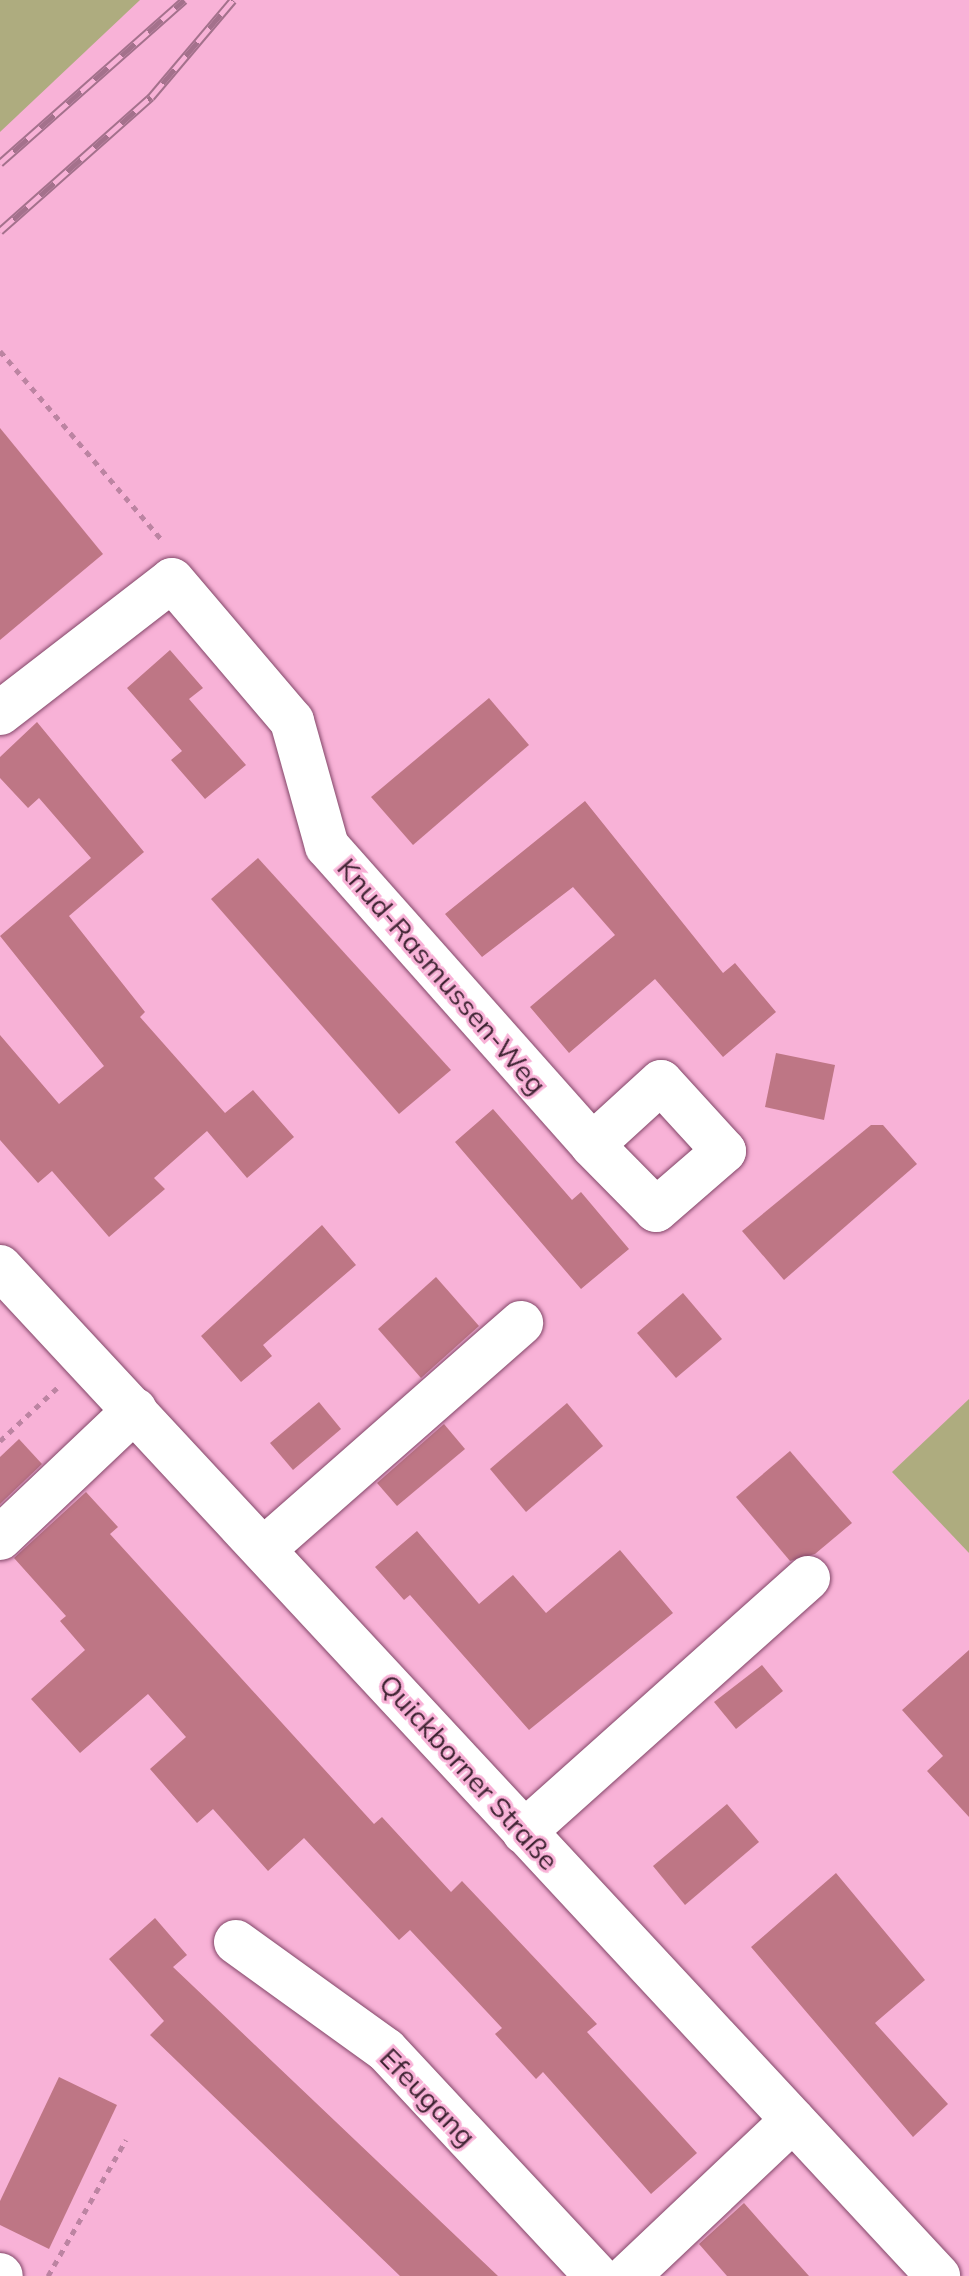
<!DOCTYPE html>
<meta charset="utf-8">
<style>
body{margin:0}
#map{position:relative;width:969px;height:2276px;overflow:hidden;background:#f8b2d7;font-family:Mulish,sans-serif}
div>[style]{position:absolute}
.green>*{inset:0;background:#aeac7f}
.building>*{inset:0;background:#be7685}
.path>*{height:5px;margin-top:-2.5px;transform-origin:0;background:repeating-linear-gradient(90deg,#bc84a2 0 6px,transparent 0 12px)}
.roads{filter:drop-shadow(0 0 2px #824668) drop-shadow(0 0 2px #824668)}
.minor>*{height:44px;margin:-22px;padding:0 22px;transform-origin:22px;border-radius:22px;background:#fff}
.rail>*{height:9px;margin-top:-4.5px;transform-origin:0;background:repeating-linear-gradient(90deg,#f8b2d7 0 18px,#a4718c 0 36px);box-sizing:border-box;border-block:2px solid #a4718c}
span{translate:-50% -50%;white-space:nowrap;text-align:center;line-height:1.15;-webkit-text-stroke:6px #f8b2d7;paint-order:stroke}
.street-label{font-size:28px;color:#3e2332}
</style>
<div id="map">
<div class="green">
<div style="clip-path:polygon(0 0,140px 0,0 132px)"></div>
<div style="clip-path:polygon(969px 1399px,969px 1553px,892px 1472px)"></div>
</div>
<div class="building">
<div style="clip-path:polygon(0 428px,103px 554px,0 640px)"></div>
<div style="clip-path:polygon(170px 650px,203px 688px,189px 699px,246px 765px,205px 799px,171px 760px,182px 751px,127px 688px)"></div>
<div style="clip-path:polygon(489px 698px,529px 745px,413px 845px,371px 797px)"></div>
<div style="clip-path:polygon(37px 722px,144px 852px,69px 916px,145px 1012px,140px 1017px,225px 1113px,253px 1090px,294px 1137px,247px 1178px,207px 1131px,154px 1178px,165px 1189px,109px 1237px,52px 1171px,38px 1183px,0 1140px,0 1035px,59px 1104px,104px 1066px,0 936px,91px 858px,39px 798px,28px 808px,0 778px,0 757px)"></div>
<div style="clip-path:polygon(585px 801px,723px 973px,735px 963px,776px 1012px,723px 1057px,655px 979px,569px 1053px,530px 1007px,615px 935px,573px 887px,482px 957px,445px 914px)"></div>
<div style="clip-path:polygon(258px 858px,451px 1070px,399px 1114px,211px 899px)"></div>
<div style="clip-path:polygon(776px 1053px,835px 1065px,824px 1120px,765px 1107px)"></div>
<div style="clip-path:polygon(493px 1109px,572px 1200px,581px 1192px,629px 1249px,581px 1289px,455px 1142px)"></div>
<div style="clip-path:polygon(871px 1125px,883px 1125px,917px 1164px,784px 1280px,742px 1231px)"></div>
<div style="clip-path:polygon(322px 1225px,356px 1265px,263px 1345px,272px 1356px,241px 1382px,201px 1336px)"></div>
<div style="clip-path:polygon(436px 1277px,479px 1326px,421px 1378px,378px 1329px)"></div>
<div style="clip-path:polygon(683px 1293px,722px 1339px,676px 1378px,637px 1333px)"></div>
<div style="clip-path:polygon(319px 1402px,341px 1429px,293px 1470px,270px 1443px)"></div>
<div style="clip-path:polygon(567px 1403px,603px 1446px,526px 1512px,490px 1469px)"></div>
<div style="clip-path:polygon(444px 1424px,465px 1449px,397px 1506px,377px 1483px)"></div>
<div style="clip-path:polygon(19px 1439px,42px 1464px,0 1504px,0 1457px)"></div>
<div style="clip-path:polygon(790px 1451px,852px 1523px,815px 1554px,790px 1561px,736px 1497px)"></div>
<div style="clip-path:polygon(86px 1492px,118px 1527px,110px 1534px,374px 1824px,382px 1817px,451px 1892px,462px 1881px,597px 2024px,587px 2032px,697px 2153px,651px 2194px,543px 2072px,536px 2079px,495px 2034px,502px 2028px,410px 1930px,399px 1940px,304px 1838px,268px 1871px,213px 1809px,197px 1823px,150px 1769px,186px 1737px,148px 1694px,80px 1753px,31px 1699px,85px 1650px,60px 1621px,66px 1616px,14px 1558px)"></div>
<div style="clip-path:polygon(417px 1531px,479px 1604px,513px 1575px,546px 1613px,620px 1550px,673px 1613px,529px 1730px,410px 1595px,404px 1600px,375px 1567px)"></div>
<div style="clip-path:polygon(969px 1650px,969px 1817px,927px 1771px,943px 1756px,902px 1710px)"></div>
<div style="clip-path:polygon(762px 1665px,783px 1691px,736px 1729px,714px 1702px)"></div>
<div style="clip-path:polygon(727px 1804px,759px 1842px,685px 1905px,653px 1866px)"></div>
<div style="clip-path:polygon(836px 1873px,925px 1980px,875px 2023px,948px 2104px,913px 2137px,751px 1947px)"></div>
<div style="clip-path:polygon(155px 1918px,187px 1955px,173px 1967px,498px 2276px,400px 2276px,150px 2035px,164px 2021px,109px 1959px)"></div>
<div style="clip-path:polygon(59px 2077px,117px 2105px,49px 2249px,0 2225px,0 2201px)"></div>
<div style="clip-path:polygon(744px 2203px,774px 2237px,809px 2276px,727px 2276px,699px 2244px)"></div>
</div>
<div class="path">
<div style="left:0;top:351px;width:250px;rotate:49.4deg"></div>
<div style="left:0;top:1441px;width:78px;rotate:-42.9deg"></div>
<div style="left:48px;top:2276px;width:157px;rotate:-60.2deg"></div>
</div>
<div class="roads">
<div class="minor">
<div style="left:0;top:713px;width:217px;rotate:-37.7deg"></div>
<div style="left:172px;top:580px;width:185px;rotate:49.6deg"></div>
<div style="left:292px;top:721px;width:130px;rotate:74.4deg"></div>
<div style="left:327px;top:846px;width:400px;rotate:48.4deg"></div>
<div style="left:592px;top:1145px;width:91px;rotate:45.4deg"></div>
<div style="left:656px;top:1210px;width:90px;rotate:-40.9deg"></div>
<div style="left:724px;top:1151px;width:93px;rotate:-132.4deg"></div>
<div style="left:661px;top:1082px;width:93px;rotate:137.6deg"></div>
<div style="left:0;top:1267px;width:1378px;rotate:47.09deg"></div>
<div style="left:0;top:1538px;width:186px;rotate:-43.5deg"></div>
<div style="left:265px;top:1548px;width:341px;rotate:-41.3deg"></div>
<div style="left:524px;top:1832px;width:381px;rotate:-41.8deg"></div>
<div style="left:236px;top:1942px;width:185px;rotate:35.8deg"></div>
<div style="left:386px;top:2050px;width:309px;rotate:47deg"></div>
<div style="left:0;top:2275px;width:1px;rotate:45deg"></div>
<div style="left:628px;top:2276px;width:227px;rotate:-43.4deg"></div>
</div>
</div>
<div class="rail">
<div style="left:0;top:163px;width:246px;rotate:-41.5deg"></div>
<div style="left:0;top:231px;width:202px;rotate:-41.6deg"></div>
<div style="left:151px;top:97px;width:127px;rotate:-49.8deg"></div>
</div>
<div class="street-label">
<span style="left:442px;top:976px;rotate:49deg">Knud-Rasmussen-Weg</span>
<span style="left:469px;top:1772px;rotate:48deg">Quickborner Straße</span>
<span style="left:428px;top:2097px;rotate:46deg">Efeugang</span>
</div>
</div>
